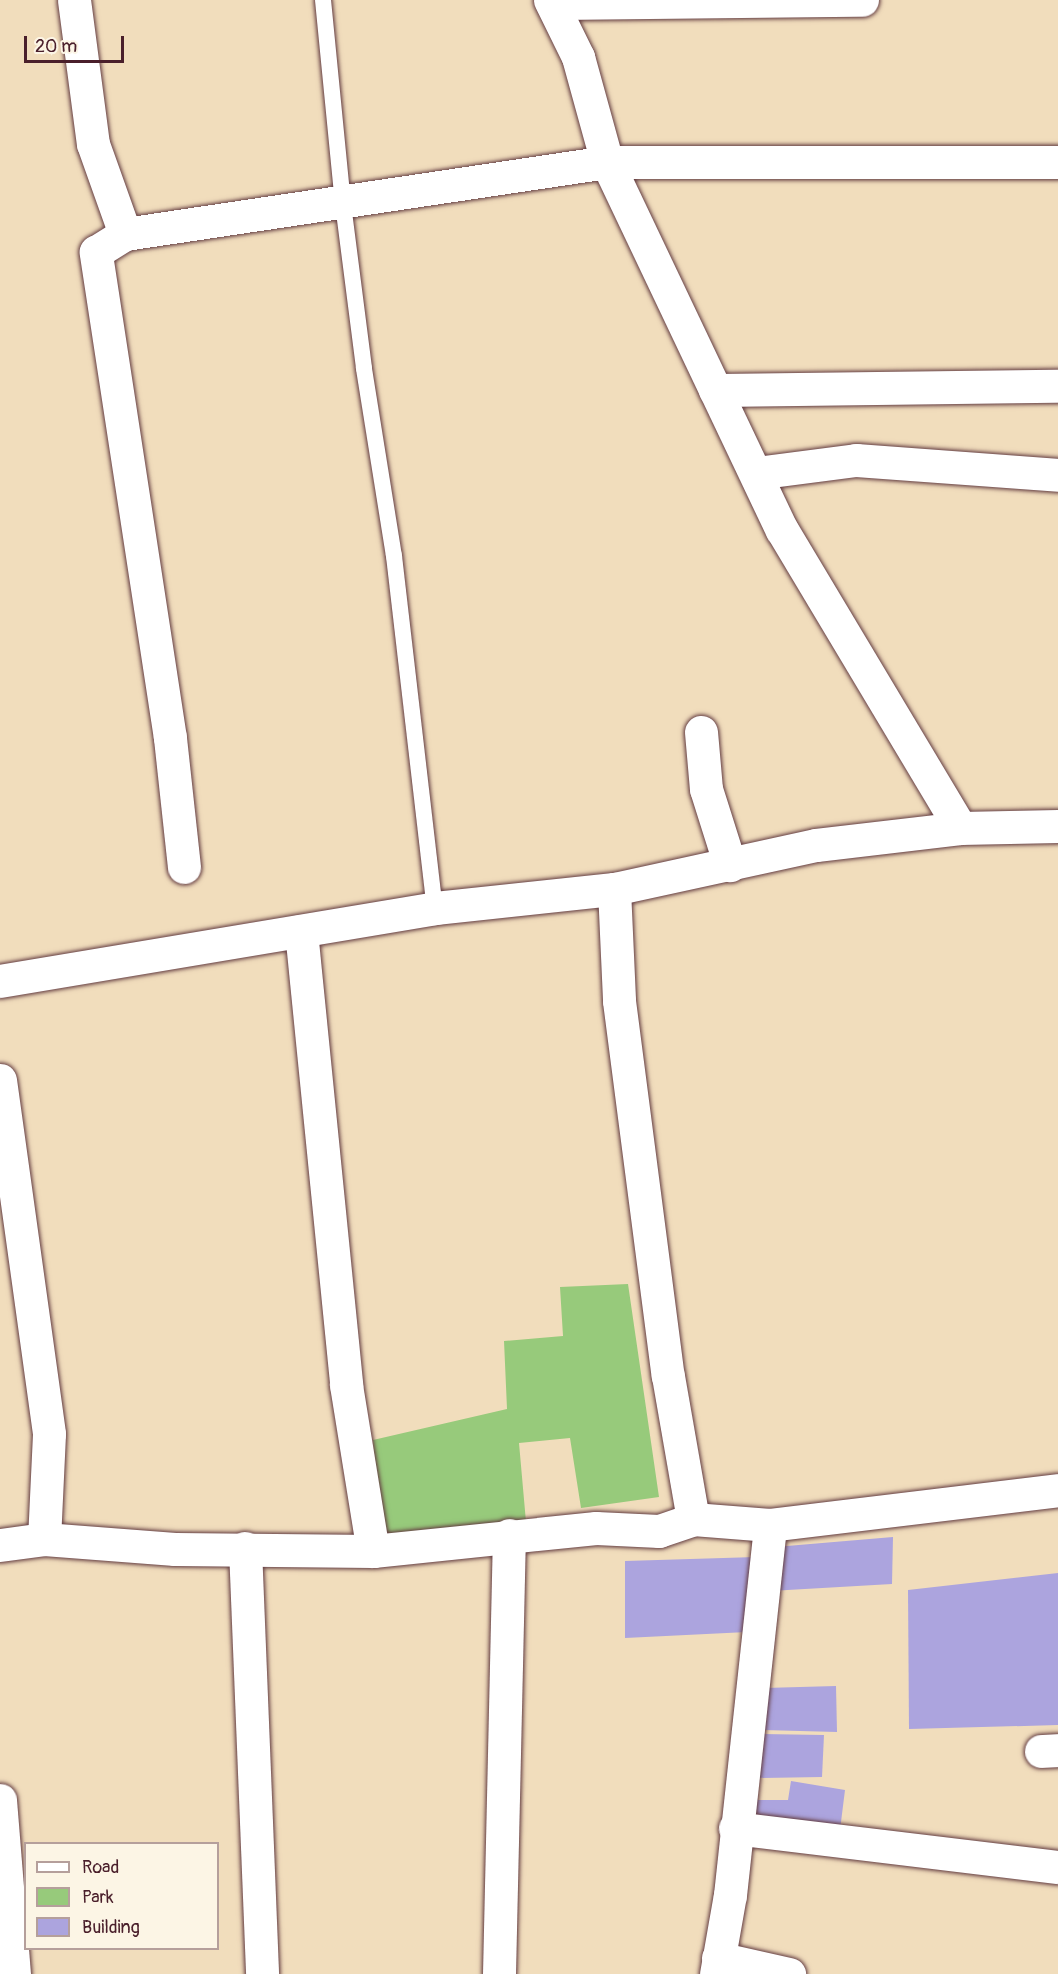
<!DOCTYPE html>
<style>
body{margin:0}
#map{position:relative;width:1058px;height:1974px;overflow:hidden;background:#f1ddbc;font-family:Pangolin,sans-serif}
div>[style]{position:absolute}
.green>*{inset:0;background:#97ca7b}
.building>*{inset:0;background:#aca4de}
.roads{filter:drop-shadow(0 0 2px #633c41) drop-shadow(0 0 2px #633c41)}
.lane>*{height:16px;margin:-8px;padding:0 8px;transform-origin:8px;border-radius:8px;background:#fff}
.street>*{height:33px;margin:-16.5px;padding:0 16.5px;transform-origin:16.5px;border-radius:16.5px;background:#fff}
span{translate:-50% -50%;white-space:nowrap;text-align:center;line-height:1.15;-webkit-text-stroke:4.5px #fcf5e5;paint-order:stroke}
.legend{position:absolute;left:24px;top:1842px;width:195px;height:108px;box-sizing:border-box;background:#fcf5e5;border:2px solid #b59f9b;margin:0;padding:8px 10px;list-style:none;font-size:18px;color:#4a1f2b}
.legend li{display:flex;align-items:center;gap:12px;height:30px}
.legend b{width:30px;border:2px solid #b59f9b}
.scale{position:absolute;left:24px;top:36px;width:100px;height:27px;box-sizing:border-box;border:3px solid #4a1f2b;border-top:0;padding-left:8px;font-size:18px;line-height:21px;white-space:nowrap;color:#4a1f2b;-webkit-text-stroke:4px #fcf5e5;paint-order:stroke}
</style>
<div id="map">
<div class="green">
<div style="clip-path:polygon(628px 1284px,659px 1497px,581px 1508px,570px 1438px,519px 1443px,526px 1522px,382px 1538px,373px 1440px,507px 1409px,504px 1341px,563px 1336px,560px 1287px)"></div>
</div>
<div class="building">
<div style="clip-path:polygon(893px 1537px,892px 1584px,770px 1591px,775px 1547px)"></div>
<div style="clip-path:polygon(756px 1557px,747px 1632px,625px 1638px,625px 1561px)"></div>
<div style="clip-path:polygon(1058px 1573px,1058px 1725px,909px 1729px,908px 1590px)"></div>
<div style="clip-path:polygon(836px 1686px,837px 1732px,763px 1730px,764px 1688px)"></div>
<div style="clip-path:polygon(759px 1734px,824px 1735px,822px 1777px,755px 1778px)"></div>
<div style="clip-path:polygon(791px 1781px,845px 1790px,839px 1838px,753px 1828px,755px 1800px,788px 1800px)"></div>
</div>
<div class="roads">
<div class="lane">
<div style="left:323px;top:0;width:205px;rotate:84.4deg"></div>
<div style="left:343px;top:204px;width:166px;rotate:82.7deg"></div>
<div style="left:364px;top:369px;width:189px;rotate:80.9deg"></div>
<div style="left:394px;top:556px;width:354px;rotate:83.4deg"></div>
</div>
<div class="street">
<div style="left:74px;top:0;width:145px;rotate:82.5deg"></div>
<div style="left:93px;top:144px;width:96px;rotate:70.4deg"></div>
<div style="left:550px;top:0;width:64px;rotate:63.8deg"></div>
<div style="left:578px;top:57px;width:109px;rotate:74.6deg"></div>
<div style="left:607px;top:162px;width:407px;rotate:64.6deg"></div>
<div style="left:782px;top:530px;width:347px;rotate:59.1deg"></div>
<div style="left:552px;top:3px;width:310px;rotate:-0.6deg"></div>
<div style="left:715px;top:390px;width:343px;rotate:-0.7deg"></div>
<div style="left:756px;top:473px;width:101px;rotate:-7.4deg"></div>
<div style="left:856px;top:460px;width:203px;rotate:4.2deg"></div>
<div style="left:701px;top:732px;width:57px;rotate:85deg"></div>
<div style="left:706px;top:789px;width:80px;rotate:72.5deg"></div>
<div style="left:184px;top:867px;width:130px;rotate:-96.2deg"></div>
<div style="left:170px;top:738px;width:492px;rotate:-98.7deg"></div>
<div style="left:96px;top:252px;width:34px;rotate:-32deg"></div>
<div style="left:125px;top:234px;width:487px;rotate:-8.5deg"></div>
<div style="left:607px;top:162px;width:451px"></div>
<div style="left:614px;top:889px;width:112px;rotate:87.4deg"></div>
<div style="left:619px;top:1001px;width:378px;rotate:82.6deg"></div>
<div style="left:668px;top:1376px;width:145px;rotate:80.1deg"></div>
<div style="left:301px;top:931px;width:456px;rotate:84.3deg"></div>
<div style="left:346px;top:1385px;width:168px;rotate:80.8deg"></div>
<div style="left:0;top:981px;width:441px;rotate:-9.5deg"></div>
<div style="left:435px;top:908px;width:180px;rotate:-6.1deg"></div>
<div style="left:614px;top:889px;width:207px;rotate:-12.3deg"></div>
<div style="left:816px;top:845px;width:145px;rotate:-6.7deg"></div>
<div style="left:960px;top:828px;width:98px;rotate:-1.2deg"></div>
<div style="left:0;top:1080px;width:357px;rotate:82.1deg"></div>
<div style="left:49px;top:1434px;width:105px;rotate:92.7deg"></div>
<div style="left:0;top:1545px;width:44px;rotate:-7.8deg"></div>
<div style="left:44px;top:1539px;width:131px;rotate:4.4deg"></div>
<div style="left:175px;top:1549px;width:198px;rotate:0.6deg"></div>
<div style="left:373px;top:1551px;width:224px;rotate:-5.9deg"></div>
<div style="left:596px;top:1528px;width:63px;rotate:2.7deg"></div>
<div style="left:659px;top:1531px;width:36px;rotate:-19deg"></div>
<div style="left:693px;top:1519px;width:77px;rotate:4.5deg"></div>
<div style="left:770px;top:1525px;width:290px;rotate:-6.9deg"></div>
<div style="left:245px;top:1548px;width:426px;rotate:87.7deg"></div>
<div style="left:1041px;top:1751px;width:17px;rotate:-3deg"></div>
<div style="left:0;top:1800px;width:175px;rotate:85.4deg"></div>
<div style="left:735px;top:1828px;width:325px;rotate:6.9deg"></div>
<div style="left:718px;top:1958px;width:73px;rotate:12.7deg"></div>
<div style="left:499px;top:1974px;width:439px;rotate:-88.7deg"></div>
<div style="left:716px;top:1974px;width:80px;rotate:-80deg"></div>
<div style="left:730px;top:1895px;width:372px;rotate:-83.8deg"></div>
</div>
</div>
<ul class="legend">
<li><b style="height:8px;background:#fff"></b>Road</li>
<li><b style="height:16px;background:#97ca7b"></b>Park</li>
<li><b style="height:16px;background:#aca4de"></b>Building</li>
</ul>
<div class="scale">20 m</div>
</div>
